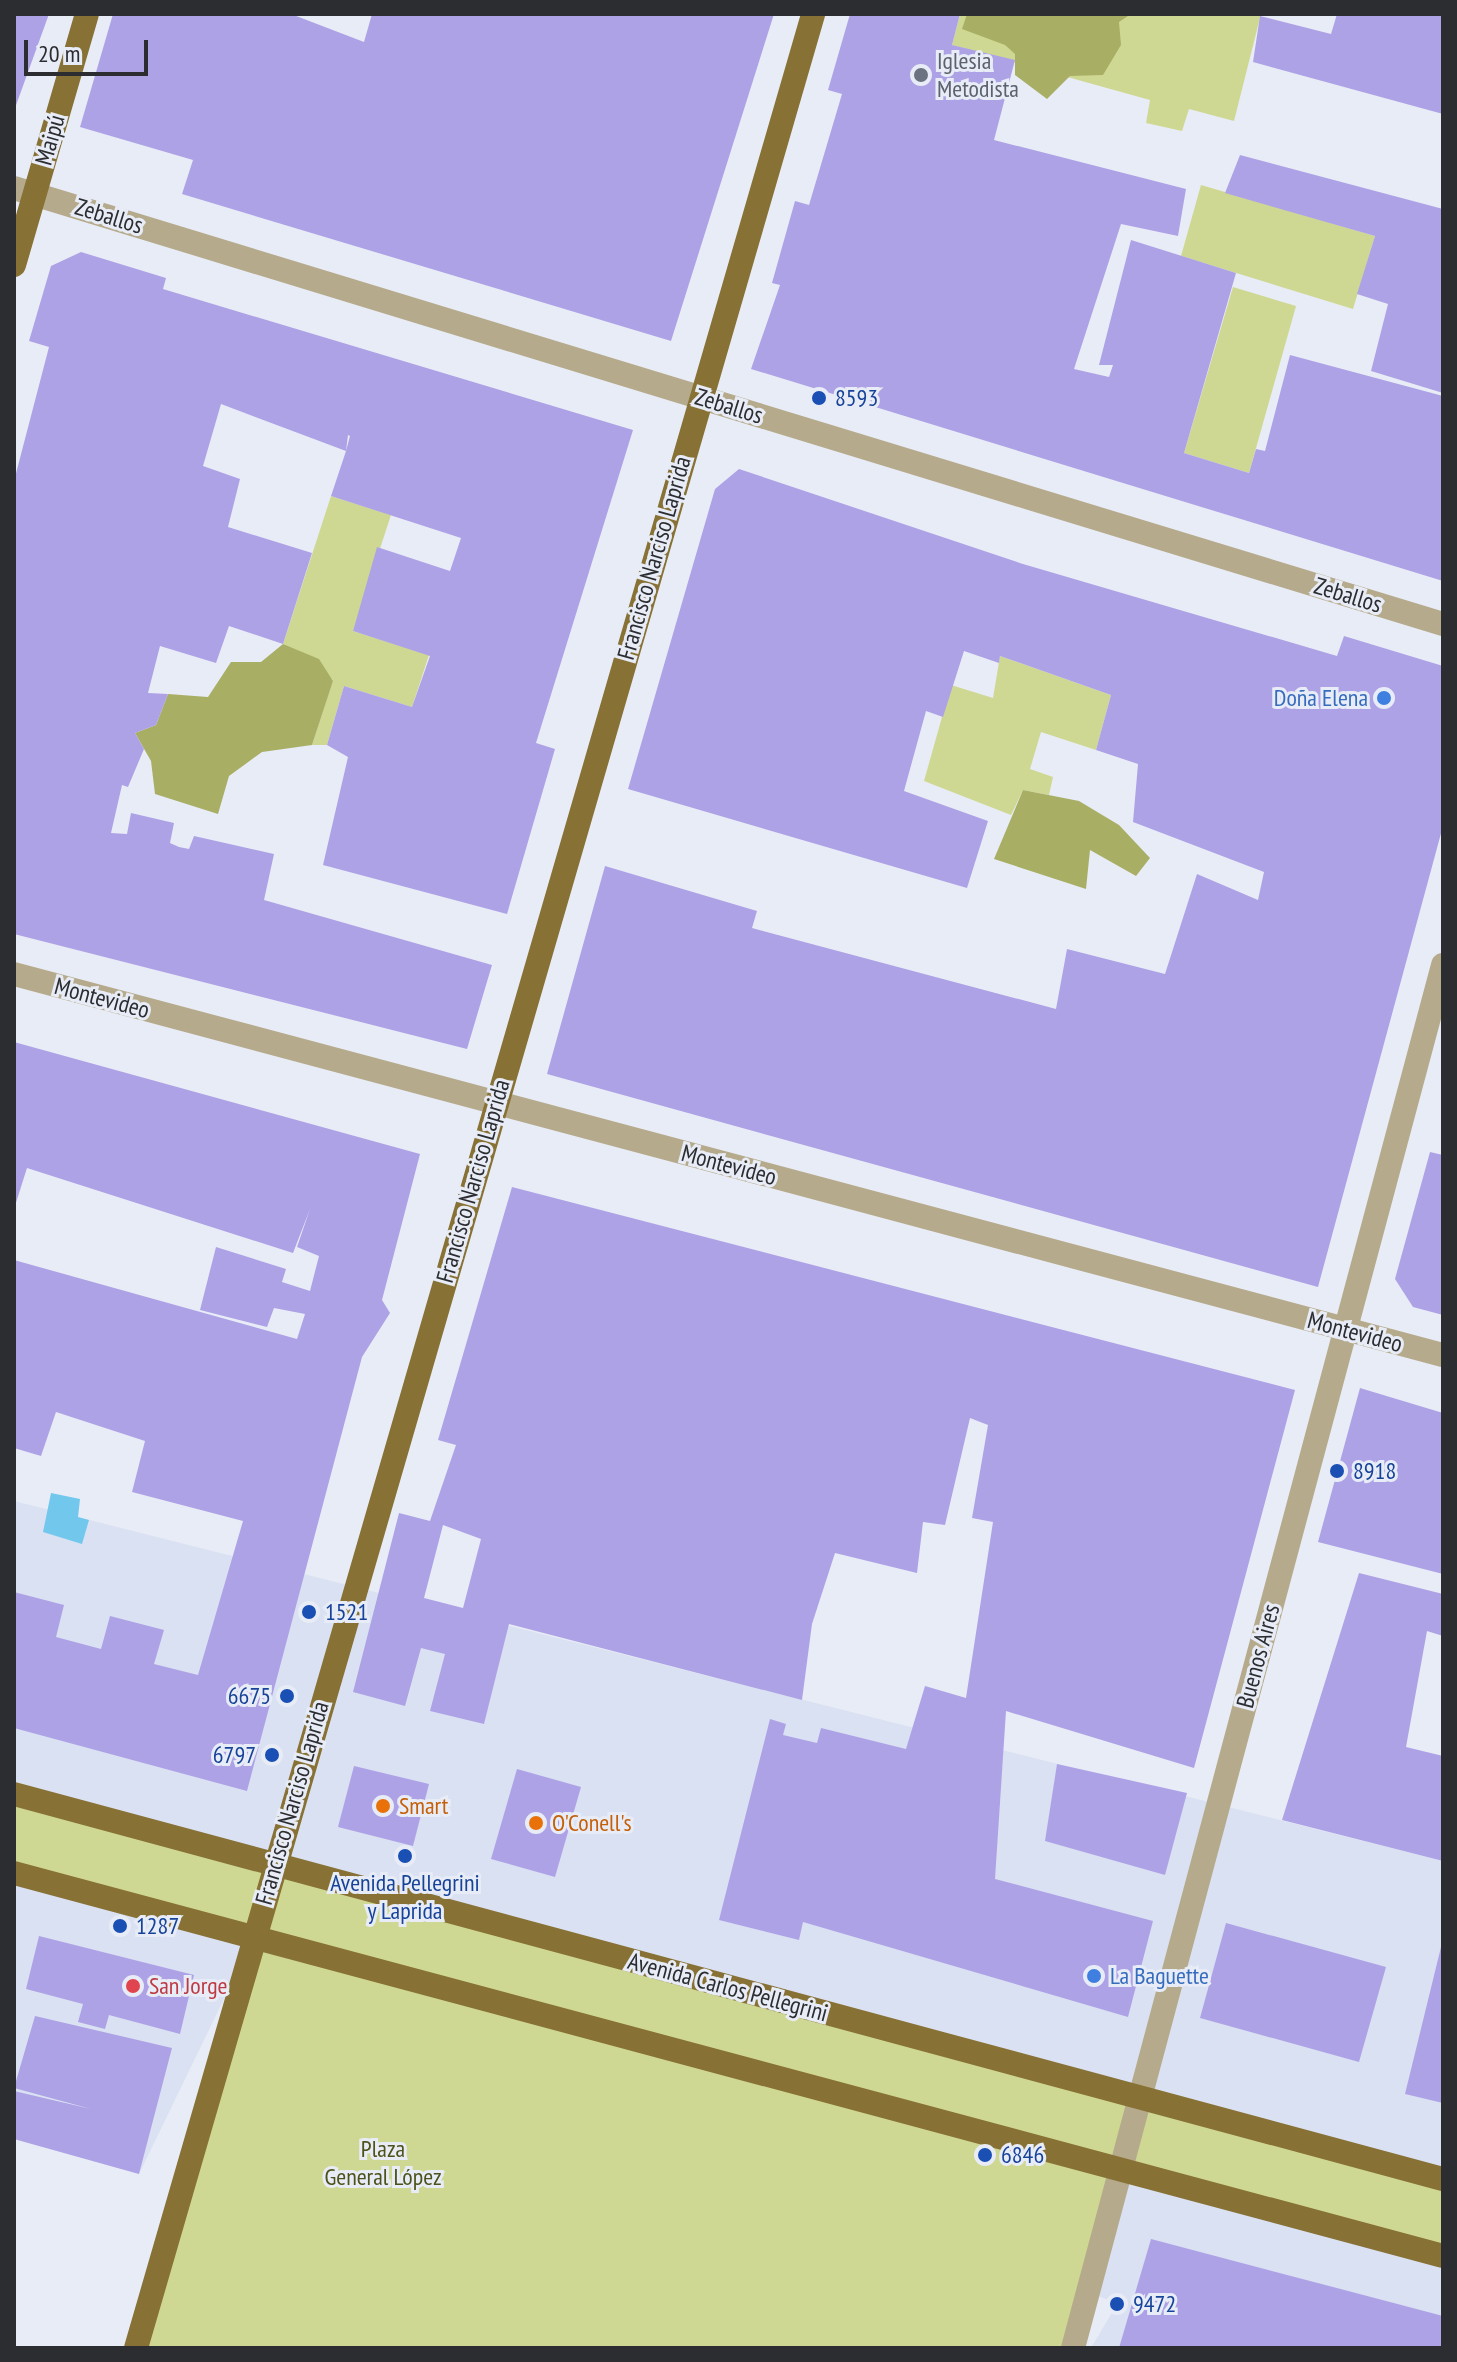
<!DOCTYPE html>
<meta charset="utf-8">
<style>
body{margin:0}
#map{position:relative;width:1457px;height:2362px;overflow:hidden;background:#e8ecf6;font-family:"PT Sans Narrow",sans-serif}
div>[style]{position:absolute}
.built>*{inset:0;background:#dae1f2}
.green>*{inset:0;background:#cfd892}
.forest>*{inset:0;background:#a8af65}
.water>*{inset:0;background:#72c7ed}
.building>*{inset:0;background:#aea2e6}
.minor>*{height:24px;margin:-12px;padding:0 12px;transform-origin:12px;border-radius:12px;background:#b5aa8b}
.major>*{height:24px;margin:-12px;padding:0 12px;transform-origin:12px;border-radius:12px;background:#877135}
.dots>*{width:22px;height:22px;translate:-50% -50%;box-sizing:border-box;border:4px solid #e8ecf6;border-radius:50%}
span{translate:-50% -50%;white-space:nowrap;text-align:center;line-height:1.15;-webkit-text-stroke:6px #e8ecf6;paint-order:stroke}
.worship-label{font-size:24px;color:#5b616d}
.left{translate:0 -50%;text-align:left}
.street-label{font-size:24px;color:#2c2d31}
.transit-label{font-size:24px;color:#164399}
.right{translate:-100% -50%;text-align:right}
.shop-label{font-size:24px;color:#366cbe}
.food-label{font-size:24px;color:#c56008}
.health-label{font-size:24px;color:#be3a42}
.park-label{font-size:24px;color:#4d521a}
.frame{position:absolute;inset:0;border:16px solid #2c2d31;pointer-events:none}
.scale{position:absolute;left:24px;top:40px;width:124px;height:36px;box-sizing:border-box;border:4px solid #2c2d31;border-top:0;padding-left:10px;font-size:24px;line-height:28px;white-space:nowrap;color:#2c2d31;-webkit-text-stroke:6px #e8ecf6;paint-order:stroke}
</style>
<div id="map">
<div class="built">
<div style="clip-path:polygon(14px 1501px,1443px 1861px,1443px 2348px,1091px 2348px,1117px 2304px,254px 1937px,139px 2174px,14px 2139px)"></div>
</div>
<div class="green">
<div style="clip-path:polygon(960px 14px,1261px 14px,1234px 121px,1189px 109px,1182px 131px,1146px 123px,1150px 100px,952px 45px)"></div>
<div style="clip-path:polygon(1201px 185px,1375px 236px,1353px 309px,1181px 256px)"></div>
<div style="clip-path:polygon(1233px 287px,1296px 306px,1249px 473px,1184px 453px)"></div>
<div style="clip-path:polygon(331px 496px,391px 515px,353px 631px,429px 655px,412px 707px,344px 686px,327px 745px,312px 745px,333px 680px,283px 644px)"></div>
<div style="clip-path:polygon(1000px 656px,1111px 695px,1096px 750px,1041px 732px,1030px 769px,1053px 777px,1049px 795px,1023px 790px,1011px 815px,924px 781px,951px 685px,993px 698px)"></div>
<div style="clip-path:polygon(14px 1794px,1443px 2179px,1443px 2256px,1121px 2169px,1073px 2348px,136px 2348px,254px 1937px,14px 1873px)"></div>
</div>
<div class="forest">
<div style="clip-path:polygon(967px 14px,1131px 14px,1119px 22px,1121px 45px,1103px 75px,1070px 76px,1047px 99px,1015px 75px,1015px 54px,1005px 45px,962px 29px)"></div>
<div style="clip-path:polygon(283px 644px,319px 659px,333px 681px,312px 745px,262px 752px,229px 776px,218px 814px,155px 794px,151px 761px,135px 733px,156px 725px,168px 694px,208px 697px,231px 662px,261px 662px)"></div>
<div style="clip-path:polygon(1023px 790px,1079px 801px,1119px 825px,1150px 858px,1136px 876px,1090px 850px,1086px 889px,994px 859px)"></div>
</div>
<div class="water">
<div style="clip-path:polygon(51px 1493px,80px 1499px,78px 1517px,89px 1520px,82px 1544px,43px 1532px)"></div>
</div>
<div class="building">
<div style="clip-path:polygon(14px 14px,49px 14px,15px 108px,14px 108px)"></div>
<div style="clip-path:polygon(113px 14px,291px 14px,364px 42px,372px 14px,774px 14px,671px 341px,182px 194px,193px 160px,80px 127px)"></div>
<div style="clip-path:polygon(850px 14px,960px 14px,952px 45px,1015px 60px,994px 140px,1186px 189px,1178px 236px,1121px 224px,1074px 369px,1109px 377px,1113px 365px,1099px 365px,1131px 240px,1236px 273px,1184px 453px,1249px 473px,1256px 449px,1265px 451px,1290px 355px,1443px 396px,1443px 581px,751px 369px,780px 285px,772px 283px,795px 201px,809px 205px,842px 94px,828px 90px)"></div>
<div style="clip-path:polygon(1337px 14px,1443px 14px,1443px 114px,1253px 62px,1260px 16px,1331px 34px)"></div>
<div style="clip-path:polygon(1240px 155px,1443px 209px,1443px 393px,1371px 371px,1388px 304px,1357px 294px,1375px 236px,1225px 193px)"></div>
<div style="clip-path:polygon(81px 252px,166px 278px,163px 289px,633px 430px,536px 743px,555px 749px,507px 914px,323px 865px,348px 757px,327px 745px,344px 686px,412px 707px,430px 656px,353px 631px,377px 547px,450px 571px,461px 538px,331px 496px,346px 451px,350px 436px,348px 435px,346px 451px,221px 404px,203px 466px,240px 479px,228px 527px,312px 553px,283px 644px,229px 626px,216px 663px,160px 646px,148px 693px,168px 694px,156px 725px,135px 733px,144px 749px,128px 787px,122px 785px,111px 833px,127px 834px,131px 813px,174px 823px,170px 843px,179px 847px,189px 849px,194px 836px,274px 854px,264px 900px,492px 965px,467px 1049px,14px 934px,14px 481px,49px 347px,29px 341px,51px 266px)"></div>
<div style="clip-path:polygon(739px 469px,1023px 564px,1337px 656px,1344px 636px,1443px 666px,1443px 826px,1318px 1287px,547px 1074px,605px 866px,757px 911px,752px 928px,1056px 1009px,1067px 949px,1165px 974px,1197px 874px,1258px 900px,1264px 872px,1133px 822px,1138px 764px,1096px 750px,1111px 695px,1000px 656px,999px 663px,964px 651px,943px 717px,926px 711px,904px 791px,988px 821px,967px 888px,628px 789px,715px 489px)"></div>
<div style="clip-path:polygon(14px 1042px,420px 1154px,382px 1300px,390px 1313px,362px 1357px,247px 1791px,14px 1728px,14px 1592px,64px 1605px,56px 1637px,101px 1649px,110px 1616px,164px 1630px,154px 1664px,198px 1675px,243px 1521px,132px 1492px,145px 1441px,56px 1412px,41px 1456px,14px 1448px,14px 1260px,297px 1339px,305px 1314px,274px 1308px,267px 1327px,200px 1310px,216px 1247px,286px 1269px,282px 1282px,310px 1291px,319px 1256px,297px 1247px,310px 1209px,293px 1253px,27px 1168px,14px 1209px)"></div>
<div style="clip-path:polygon(1430px 1152px,1443px 1155px,1443px 1315px,1413px 1307px,1395px 1279px)"></div>
<div style="clip-path:polygon(evenodd,512px 1187px,1295px 1390px,1194px 1768px,1006px 1711px,995px 1879px,1153px 1921px,1128px 2017px,803px 1922px,799px 1940px,719px 1920px,770px 1719px,786px 1724px,783px 1735px,817px 1743px,821px 1728px,906px 1749px,925px 1686px,966px 1698px,993px 1522px,972px 1518px,988px 1425px,970px 1418px,945px 1525px,923px 1522px,917px 1573px,835px 1553px,812px 1624px,802px 1700px,509px 1624px,484px 1724px,430px 1711px,445px 1654px,421px 1648px,405px 1706px,353px 1692px,399px 1513px,430px 1521px,456px 1445px,438px 1440px,512px 1187px,443px 1525px,481px 1539px,463px 1608px,424px 1598px,443px 1525px)"></div>
<div style="clip-path:polygon(1360px 1388px,1443px 1413px,1443px 1574px,1318px 1542px)"></div>
<div style="clip-path:polygon(1359px 1573px,1443px 1594px,1443px 1636px,1427px 1631px,1406px 1747px,1443px 1756px,1443px 1861px,1282px 1820px)"></div>
<div style="clip-path:polygon(1057px 1764px,1187px 1793px,1165px 1875px,1045px 1841px)"></div>
<div style="clip-path:polygon(354px 1766px,429px 1784px,413px 1846px,338px 1827px)"></div>
<div style="clip-path:polygon(517px 1769px,581px 1787px,555px 1877px,491px 1859px)"></div>
<div style="clip-path:polygon(1226px 1923px,1386px 1967px,1359px 2062px,1200px 2018px)"></div>
<div style="clip-path:polygon(39px 1936px,194px 1975px,180px 2034px,109px 2015px,105px 2029px,78px 2022px,83px 2004px,26px 1989px)"></div>
<div style="clip-path:polygon(1442px 1943px,1443px 1943px,1443px 2103px,1405px 2094px)"></div>
<div style="clip-path:polygon(35px 2016px,172px 2048px,139px 2174px,14px 2139px,14px 2091px,91px 2109px,14px 2088px)"></div>
<div style="clip-path:polygon(1151px 2239px,1443px 2316px,1443px 2348px,1119px 2348px)"></div>
</div>
<div class="minor">
<div style="left:14px;top:188px;width:1494px;rotate:16.97deg"></div>
<div style="left:14px;top:974px;width:1479px;rotate:14.93deg"></div>
<div style="left:1073px;top:2348px;width:1432px;rotate:-75.02deg"></div>
</div>
<div class="major">
<div style="left:14px;top:265px;width:261px;rotate:-73.8deg"></div>
<div style="left:14px;top:1794px;width:1480px;rotate:15.08deg"></div>
<div style="left:14px;top:1873px;width:1479px;rotate:15deg"></div>
<div style="left:136px;top:2348px;width:2430px;rotate:-73.82deg"></div>
</div>
<div class="dots">
<div style="left:921px;top:75px;background:#6b7280"></div>
<div style="left:819px;top:398px;background:#1a4fb4"></div>
<div style="left:1384px;top:698px;background:#3f7fe0"></div>
<div style="left:1337px;top:1471px;background:#1a4fb4"></div>
<div style="left:309px;top:1612px;background:#1a4fb4"></div>
<div style="left:287px;top:1696px;background:#1a4fb4"></div>
<div style="left:272px;top:1755px;background:#1a4fb4"></div>
<div style="left:383px;top:1806px;background:#e8710a"></div>
<div style="left:536px;top:1823px;background:#e8710a"></div>
<div style="left:405px;top:1856px;background:#1a4fb4"></div>
<div style="left:120px;top:1926px;background:#1a4fb4"></div>
<div style="left:1094px;top:1976px;background:#3f7fe0"></div>
<div style="left:133px;top:1986px;background:#e0444e"></div>
<div style="left:985px;top:2155px;background:#1a4fb4"></div>
<div style="left:1117px;top:2304px;background:#1a4fb4"></div>
</div>
<div class="worship-label">
<span class="left" style="left:937px;top:75px">Iglesia<br>Metodista</span>
</div>
<div class="street-label">
<span style="left:50px;top:140px;rotate:-74deg">Maipú</span>
<span style="left:109px;top:216px;rotate:17deg">Zeballos</span>
<span style="left:729px;top:406px;rotate:17deg">Zeballos</span>
<span style="left:654px;top:558px;rotate:-74deg">Francisco Narciso Laprida</span>
<span style="left:1348px;top:595px;rotate:17deg">Zeballos</span>
<span style="left:102px;top:998px;rotate:15deg">Montevideo</span>
<span style="left:729px;top:1165px;rotate:15deg">Montevideo</span>
<span style="left:473px;top:1181px;rotate:-74deg">Francisco Narciso Laprida</span>
<span style="left:1355px;top:1332px;rotate:15deg">Montevideo</span>
<span style="left:1258px;top:1656px;rotate:-75deg">Buenos Aires</span>
<span style="left:292px;top:1803px;rotate:-74deg">Francisco Narciso Laprida</span>
<span style="left:728px;top:1987px;rotate:15deg">Avenida Carlos Pellegrini</span>
</div>
<div class="transit-label">
<span class="left" style="left:835px;top:398px">8593</span>
<span class="left" style="left:1353px;top:1471px">8918</span>
<span class="left" style="left:325px;top:1612px">1521</span>
<span class="right" style="left:271px;top:1696px">6675</span>
<span class="right" style="left:256px;top:1755px">6797</span>
<span style="left:405px;top:1897px">Avenida Pellegrini<br>y Laprida</span>
<span class="left" style="left:136px;top:1926px">1287</span>
<span class="left" style="left:1001px;top:2155px">6846</span>
<span class="left" style="left:1133px;top:2304px">9472</span>
</div>
<div class="shop-label">
<span class="right" style="left:1368px;top:698px">Doña Elena</span>
<span class="left" style="left:1110px;top:1976px">La Baguette</span>
</div>
<div class="food-label">
<span class="left" style="left:399px;top:1806px">Smart</span>
<span class="left" style="left:552px;top:1823px">O'Conell's</span>
</div>
<div class="health-label">
<span class="left" style="left:149px;top:1986px">San Jorge</span>
</div>
<div class="park-label">
<span style="left:383px;top:2163px">Plaza<br>General López</span>
</div>
<div class="frame"></div>
<div class="scale">20 m</div>
</div>
